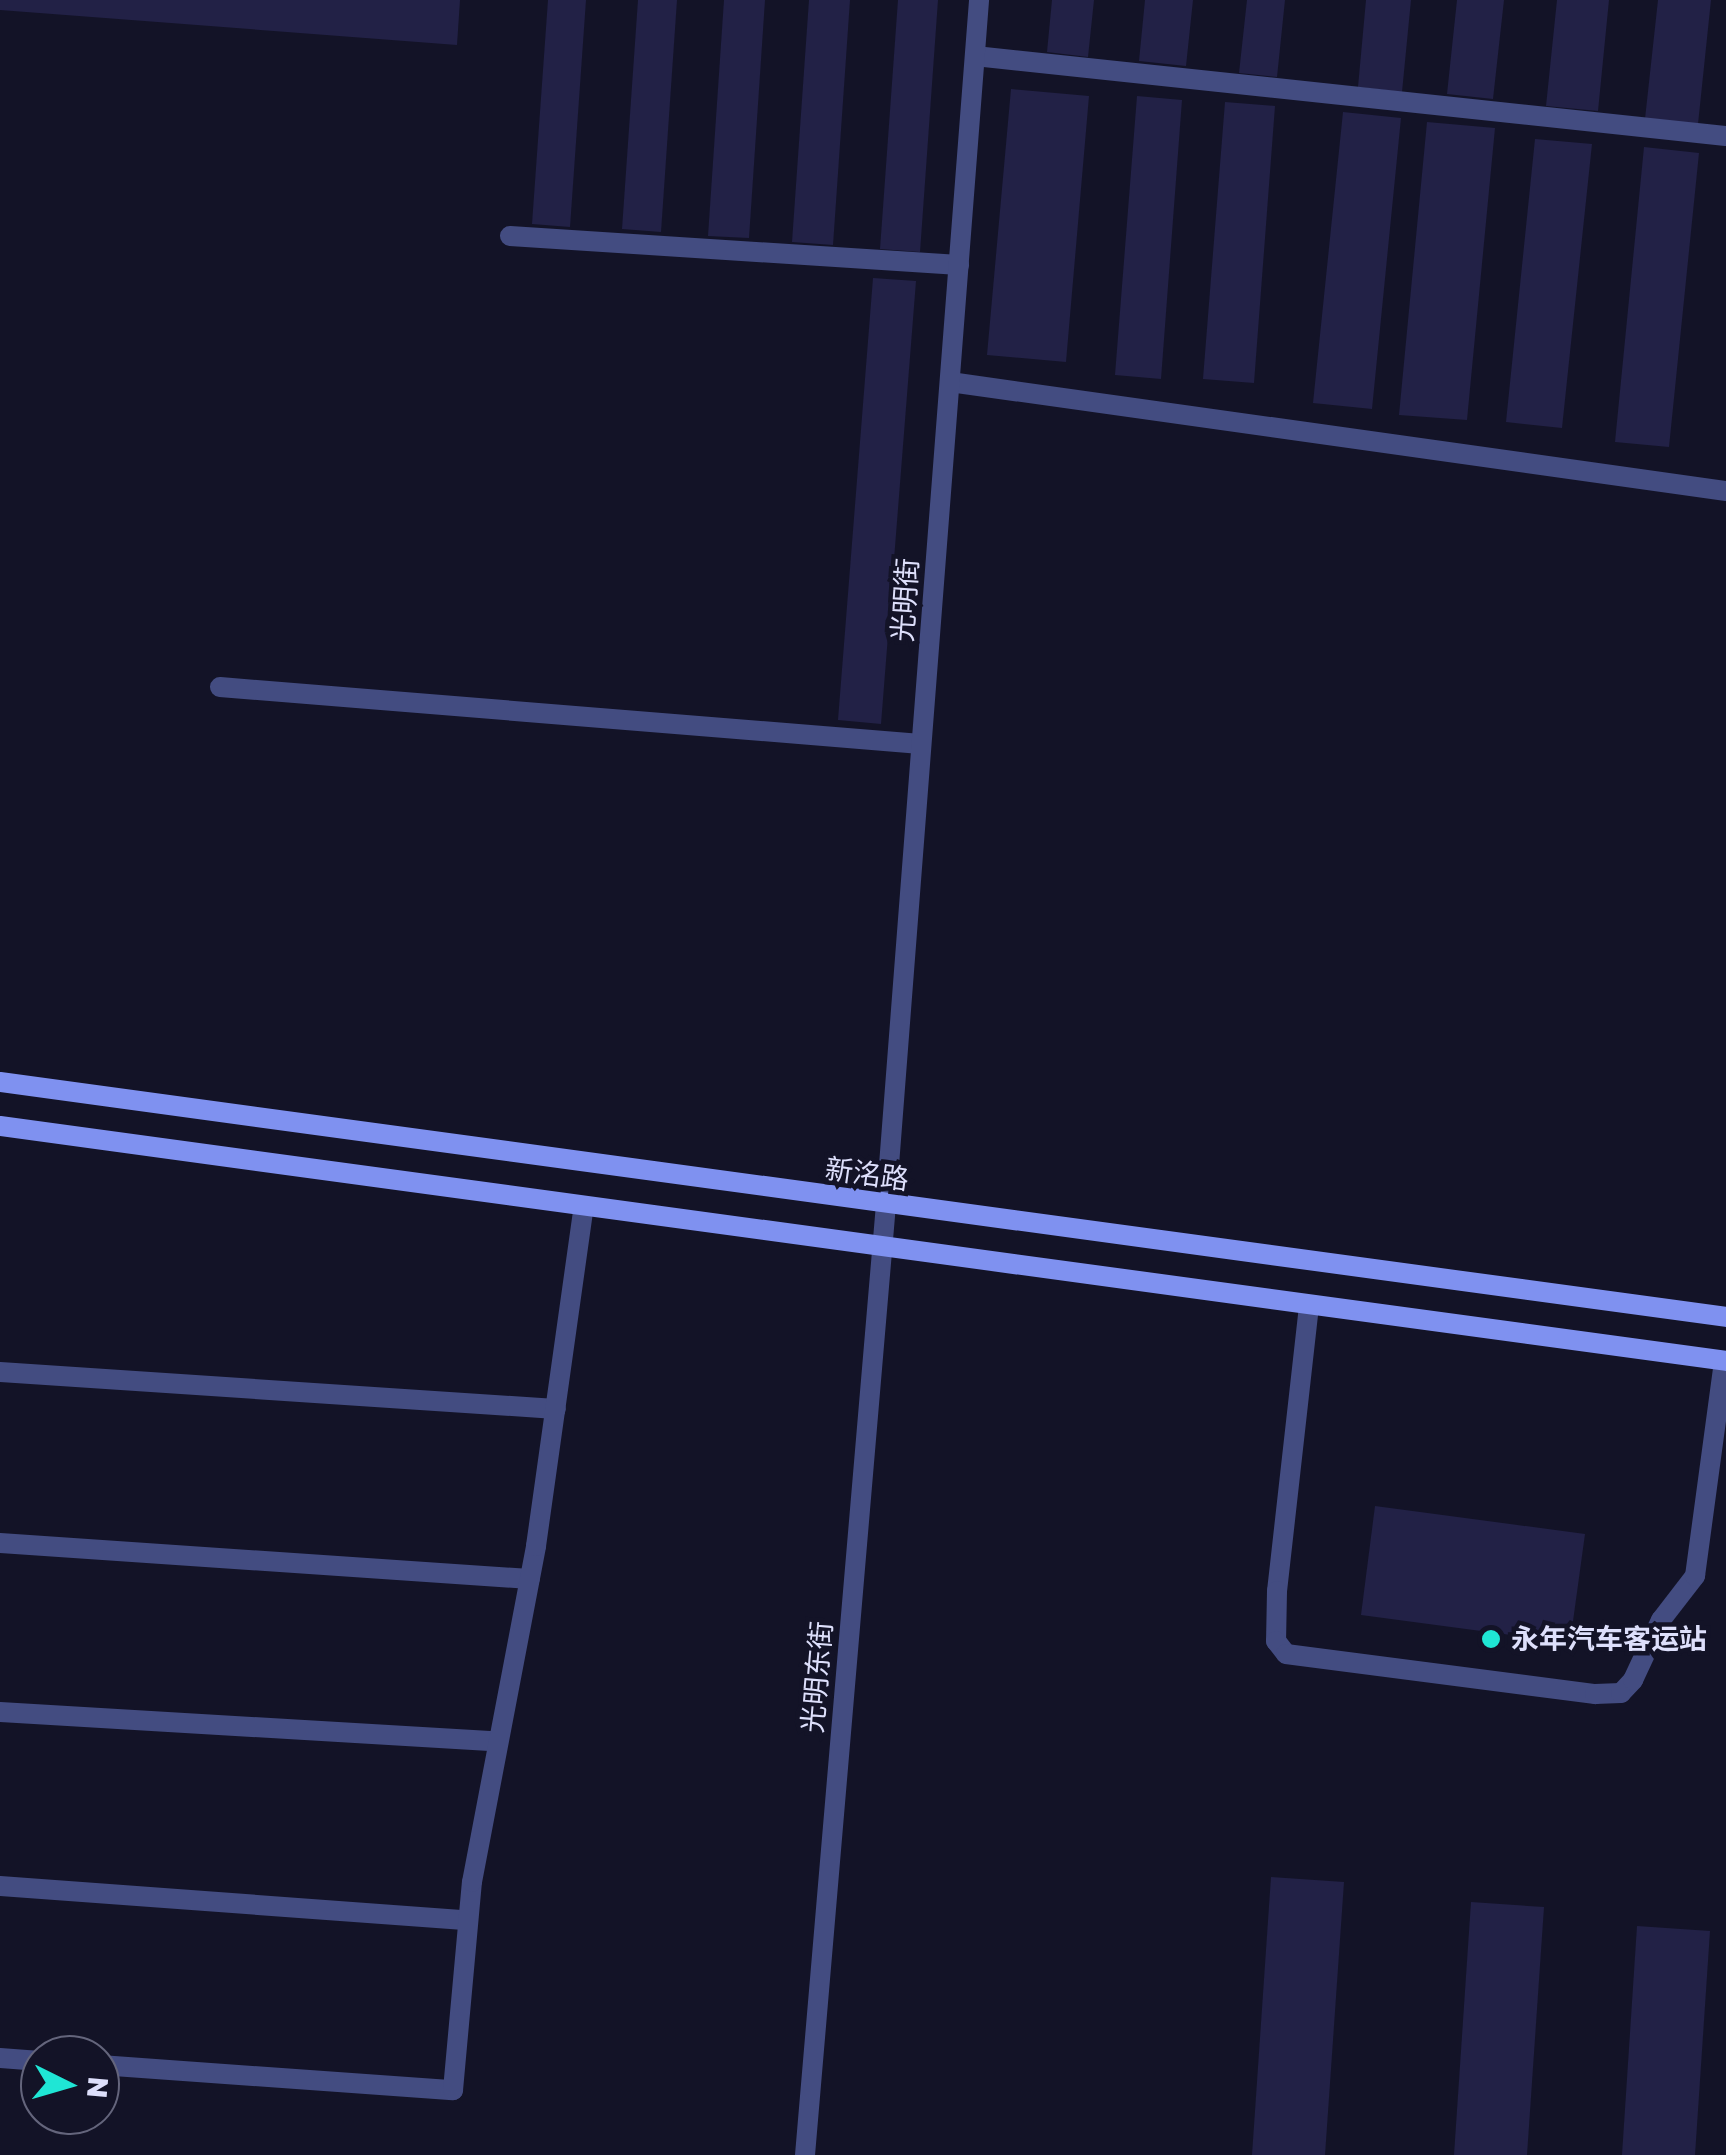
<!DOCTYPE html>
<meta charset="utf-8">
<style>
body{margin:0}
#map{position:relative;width:1726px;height:2155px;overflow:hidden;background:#131327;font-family:"Golos Text","Noto Sans SC",sans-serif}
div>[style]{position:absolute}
.building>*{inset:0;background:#222146}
.lane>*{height:20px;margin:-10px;padding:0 10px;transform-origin:10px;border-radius:10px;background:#434c81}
.street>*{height:20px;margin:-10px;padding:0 10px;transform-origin:10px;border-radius:10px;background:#434c81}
.secondary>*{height:20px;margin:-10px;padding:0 10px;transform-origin:10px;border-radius:10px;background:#7f91f0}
.dots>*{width:28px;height:28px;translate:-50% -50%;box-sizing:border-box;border:5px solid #131327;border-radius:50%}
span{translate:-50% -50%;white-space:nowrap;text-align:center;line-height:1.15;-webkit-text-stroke:9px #131327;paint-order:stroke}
.street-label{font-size:28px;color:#dddffb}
.poi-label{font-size:28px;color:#dddffb;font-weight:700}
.left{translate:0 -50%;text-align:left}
.north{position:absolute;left:20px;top:2035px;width:100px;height:100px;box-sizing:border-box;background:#131327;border:2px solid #64657c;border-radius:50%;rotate:95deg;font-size:28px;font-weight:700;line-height:40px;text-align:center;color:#dddffb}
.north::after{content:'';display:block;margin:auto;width:35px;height:45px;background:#1fe6d5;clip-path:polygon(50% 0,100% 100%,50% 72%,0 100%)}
</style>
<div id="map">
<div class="building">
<div style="clip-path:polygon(0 0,460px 0,457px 45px,0 10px)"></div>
<div style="clip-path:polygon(548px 0,586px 0,570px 227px,532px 224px)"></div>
<div style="clip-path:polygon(638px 0,677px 0,661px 232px,622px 229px)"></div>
<div style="clip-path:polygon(724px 0,765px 0,749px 238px,708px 236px)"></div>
<div style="clip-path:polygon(809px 0,850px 0,833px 245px,792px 242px)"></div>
<div style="clip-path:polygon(898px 0,938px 0,920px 252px,880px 249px)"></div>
<div style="clip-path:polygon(1052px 0,1094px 0,1088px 57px,1047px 52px)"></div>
<div style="clip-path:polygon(1145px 0,1193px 0,1186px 66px,1139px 61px)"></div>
<div style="clip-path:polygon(1247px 0,1285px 0,1277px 77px,1239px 73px)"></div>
<div style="clip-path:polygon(1366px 0,1411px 0,1402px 92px,1358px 87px)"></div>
<div style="clip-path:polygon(1457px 0,1504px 0,1493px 99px,1447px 94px)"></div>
<div style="clip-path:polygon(1557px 0,1609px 0,1598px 111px,1546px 106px)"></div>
<div style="clip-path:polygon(1658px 0,1711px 0,1698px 124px,1645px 119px)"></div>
<div style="clip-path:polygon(1011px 89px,1089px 96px,1066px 362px,987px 355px)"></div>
<div style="clip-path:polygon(1137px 96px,1182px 100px,1161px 379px,1115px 375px)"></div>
<div style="clip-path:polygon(1225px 102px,1275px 106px,1254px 383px,1203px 379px)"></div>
<div style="clip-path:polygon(1343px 112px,1401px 118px,1372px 409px,1313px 403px)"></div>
<div style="clip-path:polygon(1427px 122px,1495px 128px,1467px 420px,1399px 415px)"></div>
<div style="clip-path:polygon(1535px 139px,1592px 144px,1562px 428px,1506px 422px)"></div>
<div style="clip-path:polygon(1644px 147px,1699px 153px,1669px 447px,1615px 442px)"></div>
<div style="clip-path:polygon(873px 278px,916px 281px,881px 724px,838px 720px)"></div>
<div style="clip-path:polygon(1375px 1506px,1585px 1534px,1570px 1643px,1361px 1615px)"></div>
<div style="clip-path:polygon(1271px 1877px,1344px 1882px,1325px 2155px,1252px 2155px)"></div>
<div style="clip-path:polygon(1471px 1902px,1544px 1907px,1527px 2155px,1454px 2155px)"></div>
<div style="clip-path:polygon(1637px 1926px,1710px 1931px,1695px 2155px,1622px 2155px)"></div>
</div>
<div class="lane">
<div style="left:975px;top:56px;width:755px;rotate:6.08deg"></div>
<div style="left:510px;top:236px;width:450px;rotate:3.7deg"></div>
<div style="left:220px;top:687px;width:703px;rotate:4.65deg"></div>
<div style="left:1309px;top:1306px;width:287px;rotate:96.4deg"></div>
<div style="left:1277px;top:1591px;width:50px;rotate:91.1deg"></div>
<div style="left:1276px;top:1641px;width:16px;rotate:52deg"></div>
<div style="left:1286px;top:1654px;width:312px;rotate:7.4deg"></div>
<div style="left:1595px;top:1694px;width:26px;rotate:-2deg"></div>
<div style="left:1621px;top:1693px;width:18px;rotate:-47deg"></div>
<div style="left:1633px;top:1680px;width:66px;rotate:-65deg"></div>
<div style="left:1661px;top:1620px;width:56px;rotate:-52.3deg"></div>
<div style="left:1695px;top:1576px;width:217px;rotate:-82.3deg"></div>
<div style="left:0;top:1372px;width:557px;rotate:3.81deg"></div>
<div style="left:0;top:1543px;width:531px;rotate:3.89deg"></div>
<div style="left:0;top:1712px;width:499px;rotate:3.4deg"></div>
<div style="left:0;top:1886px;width:469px;rotate:4.2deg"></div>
<div style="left:0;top:2058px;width:40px;rotate:4.3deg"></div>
<div style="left:100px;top:2065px;width:354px;rotate:4.1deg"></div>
<div style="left:453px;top:2090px;width:209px;rotate:-84.8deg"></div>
<div style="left:472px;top:1882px;width:342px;rotate:-79.2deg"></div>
<div style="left:536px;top:1546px;width:343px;rotate:-82deg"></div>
</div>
<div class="street">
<div style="left:950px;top:382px;width:784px;rotate:8deg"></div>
<div style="left:805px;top:2155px;width:954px;rotate:-85.13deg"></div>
<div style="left:886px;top:1204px;width:1208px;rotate:-85.58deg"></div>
</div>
<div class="secondary">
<div style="left:0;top:1082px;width:1742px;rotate:7.75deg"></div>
<div style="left:0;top:1126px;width:1742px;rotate:7.75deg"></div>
</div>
<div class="dots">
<div style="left:1491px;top:1639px;background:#1fe6d5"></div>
</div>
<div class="street-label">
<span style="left:905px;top:600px;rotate:-86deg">光明街</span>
<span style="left:867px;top:1174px;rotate:8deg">新洺路</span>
<span style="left:817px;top:1677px;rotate:-85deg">光明东街</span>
</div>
<div class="poi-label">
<span class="left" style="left:1511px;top:1639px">永年汽车客运站</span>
</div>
<div class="north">N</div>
</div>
